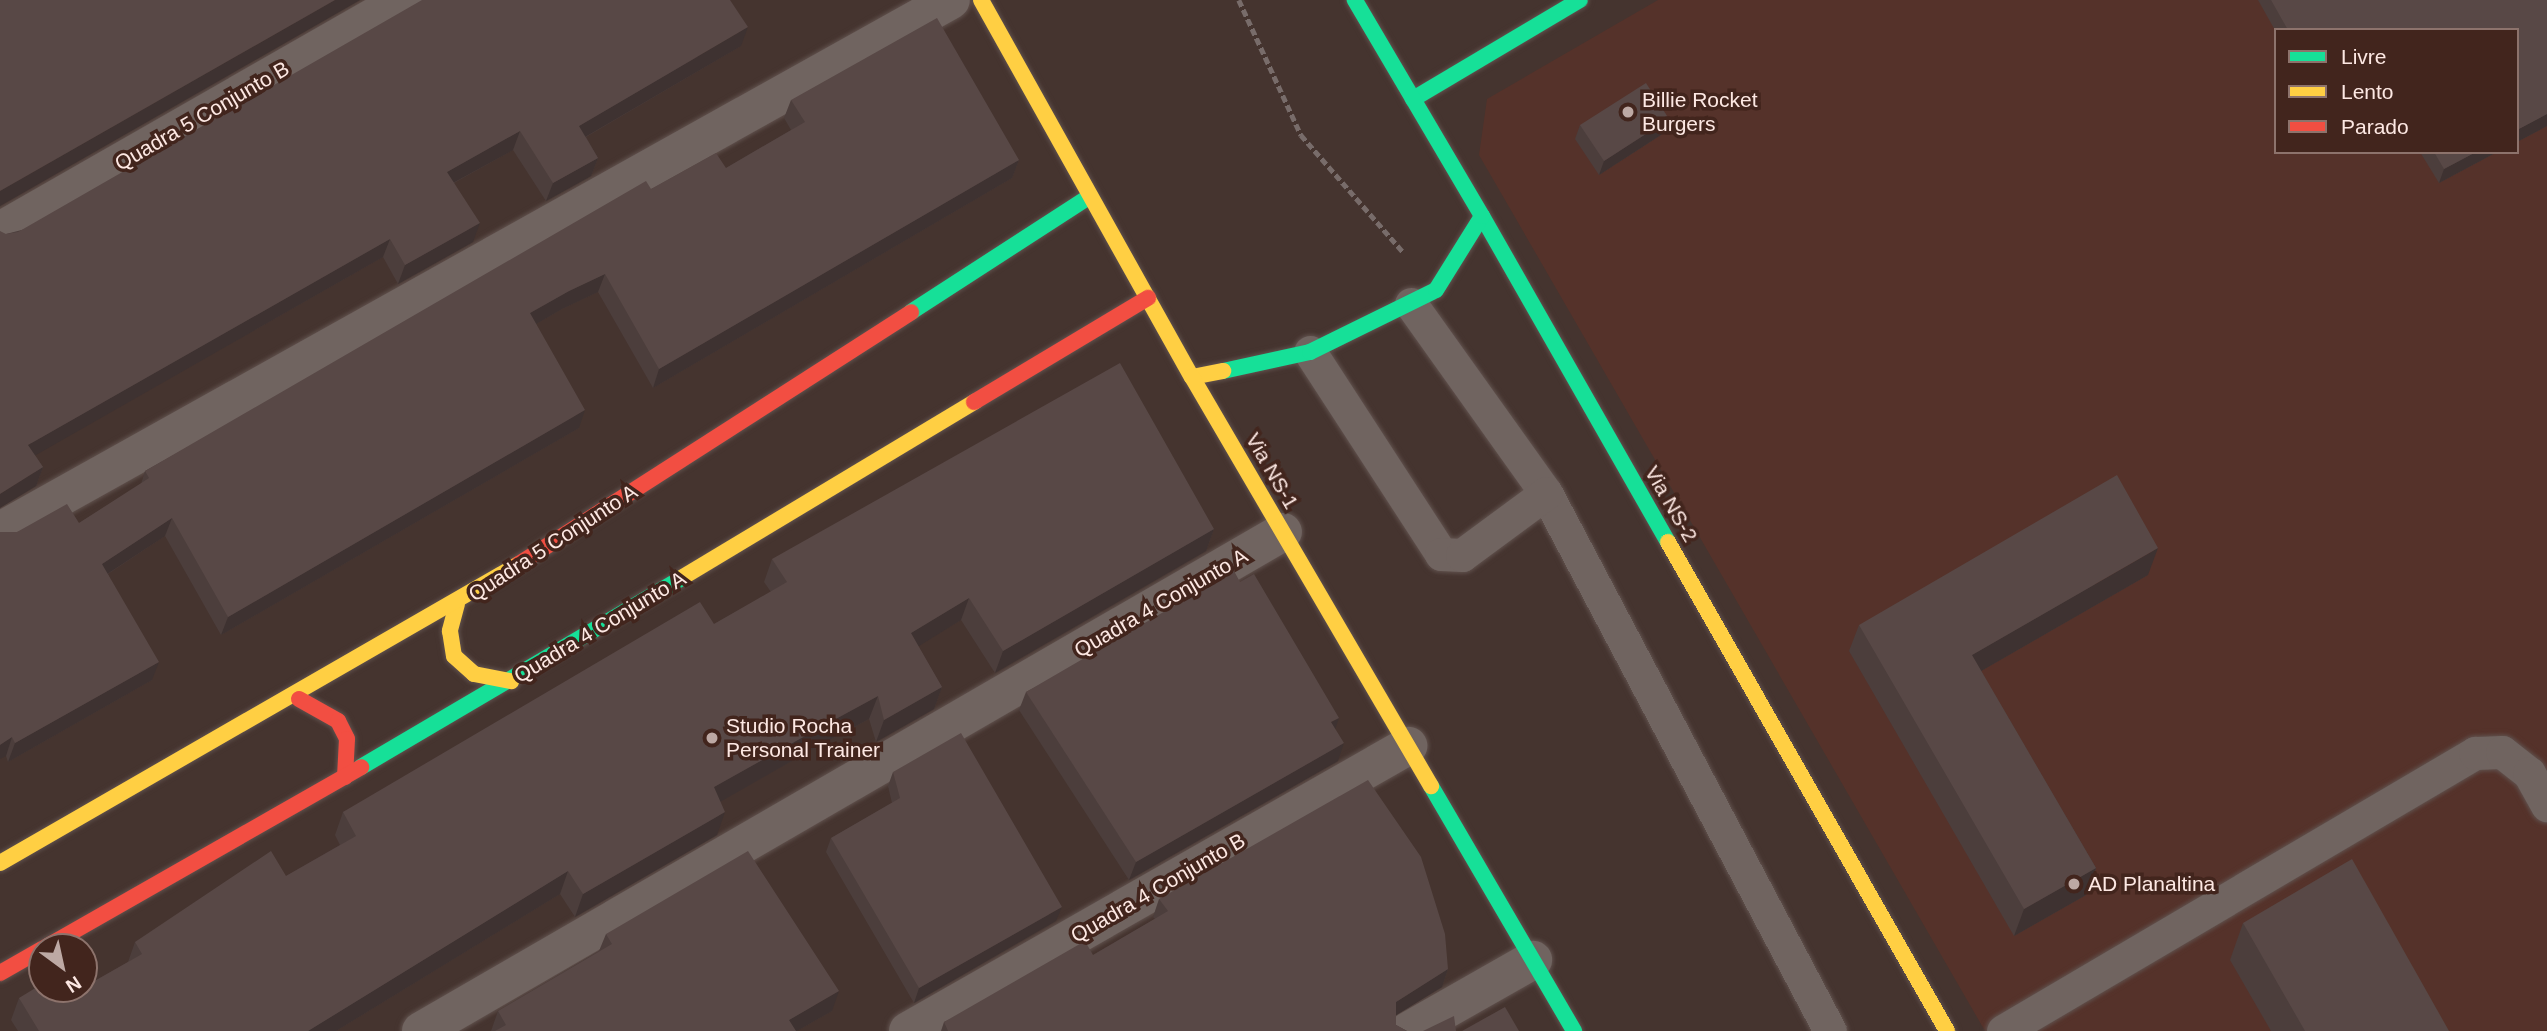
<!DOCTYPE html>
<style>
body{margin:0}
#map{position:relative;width:2547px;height:1031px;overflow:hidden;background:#45342f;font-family:Helvetica,sans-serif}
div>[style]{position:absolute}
.built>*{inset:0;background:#55322a}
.path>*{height:4.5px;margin-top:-2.25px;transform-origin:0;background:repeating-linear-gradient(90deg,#786c6a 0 7px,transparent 0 10.5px)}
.roads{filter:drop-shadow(0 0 2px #60514d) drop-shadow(0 0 2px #60514d)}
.lane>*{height:33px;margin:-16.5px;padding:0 16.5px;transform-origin:16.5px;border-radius:16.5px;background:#706460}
.street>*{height:38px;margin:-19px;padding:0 19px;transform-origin:19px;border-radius:19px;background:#706460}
.fast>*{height:16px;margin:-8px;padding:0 8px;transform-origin:8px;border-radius:8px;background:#16e098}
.slow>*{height:16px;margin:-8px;padding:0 8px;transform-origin:8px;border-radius:8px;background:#ffcf43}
.jam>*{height:16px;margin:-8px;padding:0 8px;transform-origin:8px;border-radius:8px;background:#f24e42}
.wall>*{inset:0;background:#4c3e3c}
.shaded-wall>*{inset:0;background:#3e3231}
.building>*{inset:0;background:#584846}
.dots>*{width:19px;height:19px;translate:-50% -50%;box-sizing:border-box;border:4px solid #42251d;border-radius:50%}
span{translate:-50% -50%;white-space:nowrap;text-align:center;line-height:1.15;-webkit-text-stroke:7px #42251d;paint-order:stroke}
.poi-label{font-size:21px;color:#fde8e3}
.left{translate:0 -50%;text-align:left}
.street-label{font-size:21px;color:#fde8e3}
.legend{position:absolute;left:2274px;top:28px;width:245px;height:126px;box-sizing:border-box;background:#42251d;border:2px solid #8d736c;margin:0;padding:9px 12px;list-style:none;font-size:21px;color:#fde8e3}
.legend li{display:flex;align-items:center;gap:14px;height:35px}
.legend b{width:35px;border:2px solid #8d736c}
.north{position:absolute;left:28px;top:933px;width:70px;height:70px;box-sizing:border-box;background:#42251d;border:2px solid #8d736c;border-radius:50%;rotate:147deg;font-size:19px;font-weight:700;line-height:28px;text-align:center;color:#fde8e3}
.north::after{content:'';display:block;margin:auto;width:24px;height:32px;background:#bda9a4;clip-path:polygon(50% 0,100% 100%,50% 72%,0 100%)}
</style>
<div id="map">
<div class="built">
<div style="clip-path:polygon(evenodd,1658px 0,2547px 0,2547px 1031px,1985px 1031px,1479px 155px,1487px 99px,1658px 0,2276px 30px,2517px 30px,2517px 152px,2276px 152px,2276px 30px)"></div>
</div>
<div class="path">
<div style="left:1239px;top:0;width:149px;rotate:65.3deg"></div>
<div style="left:1301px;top:135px;width:155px;rotate:48.9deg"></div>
</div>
<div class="roads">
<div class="lane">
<div style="left:1411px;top:304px;width:232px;rotate:54.5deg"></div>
<div style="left:1546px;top:493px;width:608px;rotate:62.17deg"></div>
<div style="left:1310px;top:352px;width:241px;rotate:57deg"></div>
<div style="left:1441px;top:554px;width:21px;rotate:3deg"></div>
<div style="left:1462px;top:555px;width:104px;rotate:-36.4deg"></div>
<div style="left:2003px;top:1031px;width:548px;rotate:-30.5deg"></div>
<div style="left:2475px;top:753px;width:27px;rotate:-2deg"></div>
<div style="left:2502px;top:752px;width:34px;rotate:38deg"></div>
<div style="left:2529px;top:773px;width:37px;rotate:61deg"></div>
</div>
<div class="street">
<div style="left:0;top:231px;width:465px;rotate:-29.8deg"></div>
<div style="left:0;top:531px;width:1089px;rotate:-29.18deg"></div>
<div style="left:421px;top:1031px;width:996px;rotate:-30.07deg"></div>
<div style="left:908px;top:1031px;width:576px;rotate:-29.68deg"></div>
<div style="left:1408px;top:1031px;width:144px;rotate:-29.6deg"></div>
</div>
<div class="fast">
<div style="left:1413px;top:99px;width:194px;rotate:-30.7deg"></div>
<div style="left:1482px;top:216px;width:375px;rotate:60.3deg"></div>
<div style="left:911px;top:312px;width:213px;rotate:-32.9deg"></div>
<div style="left:1223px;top:371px;width:89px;rotate:-12.3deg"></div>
<div style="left:1310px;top:352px;width:140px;rotate:-26.2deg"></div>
<div style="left:1436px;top:290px;width:87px;rotate:-58.1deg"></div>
<div style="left:1482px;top:216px;width:251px;rotate:-120.5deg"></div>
<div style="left:361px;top:767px;width:374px;rotate:-30.5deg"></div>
<div style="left:1431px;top:786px;width:284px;rotate:59.7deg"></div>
</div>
<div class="slow">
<div style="left:981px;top:0;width:432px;rotate:60.8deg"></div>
<div style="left:1192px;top:377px;width:32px;rotate:-11deg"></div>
<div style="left:1192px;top:377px;width:474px;rotate:59.7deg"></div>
<div style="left:1668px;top:542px;width:563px;rotate:60.29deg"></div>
<div style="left:683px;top:577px;width:340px;rotate:-31deg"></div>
<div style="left:457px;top:604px;width:28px;rotate:105deg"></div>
<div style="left:450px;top:631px;width:25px;rotate:81deg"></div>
<div style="left:454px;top:656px;width:27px;rotate:42deg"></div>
<div style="left:474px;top:674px;width:38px;rotate:11deg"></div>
<div style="left:0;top:863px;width:599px;rotate:-29.95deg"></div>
</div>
<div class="jam">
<div style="left:974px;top:402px;width:203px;rotate:-30.9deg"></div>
<div style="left:519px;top:564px;width:466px;rotate:-32.7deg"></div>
<div style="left:299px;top:699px;width:45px;rotate:29.4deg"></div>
<div style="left:338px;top:721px;width:20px;rotate:63deg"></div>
<div style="left:347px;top:739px;width:38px;rotate:93deg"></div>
<div style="left:46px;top:947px;width:363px;rotate:-29.7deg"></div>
<div style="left:0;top:973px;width:48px;rotate:-29.7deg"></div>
</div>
</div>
<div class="wall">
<div style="clip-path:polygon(2258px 0,2547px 0,2547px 126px,2517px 142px,2517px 30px,2276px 30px,2276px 32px)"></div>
<div style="clip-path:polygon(741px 46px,586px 137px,598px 158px,591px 176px,546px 201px,513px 150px,454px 183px,473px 242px,398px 284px,383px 257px,35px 455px,43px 467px,36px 486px,6px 234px)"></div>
<div style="clip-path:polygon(791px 100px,1019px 160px,1012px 178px,653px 388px,598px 292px,562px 309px,536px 324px,579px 428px,221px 635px,165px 536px,108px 574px,152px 680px,8px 762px,6px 756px,17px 532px,79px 523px,141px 484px,145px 471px,651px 189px,726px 168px,791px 130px,784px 118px)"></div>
<div style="clip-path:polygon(1580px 125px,1664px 133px,1599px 175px,1575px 139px)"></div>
<div style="clip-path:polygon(2420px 152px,2497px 152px,2439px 183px)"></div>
<div style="clip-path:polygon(1214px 529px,1206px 551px,995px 673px,961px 620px,918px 646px,942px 687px,934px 709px,876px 742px,869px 719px,813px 749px,720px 801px,717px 835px,575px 917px,560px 894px,336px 1031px,18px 1031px,11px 1020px,19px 998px,70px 995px,128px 962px,135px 942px,286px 876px,340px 845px,335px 835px,343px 812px,714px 624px,771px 592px,764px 582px,772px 559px)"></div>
<div style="clip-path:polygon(2148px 575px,1981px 671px,2096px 868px,2086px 895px,2014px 936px,1849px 651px,1859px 625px)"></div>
<div style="clip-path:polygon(1240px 582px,1335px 729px,1338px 761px,1129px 880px,1019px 710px,1026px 692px)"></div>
<div style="clip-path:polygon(893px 772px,1056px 921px,914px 1003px,826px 852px,831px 838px,892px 803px,888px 786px)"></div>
<div style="clip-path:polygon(1159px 899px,1448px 969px,1442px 987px,1396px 1015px,1396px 1025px,1407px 1031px,941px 1031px,944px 1022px,1093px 955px,1155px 919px,1153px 917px)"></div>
<div style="clip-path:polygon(2243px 923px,2449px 1031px,2271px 1031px,2230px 960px)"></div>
<div style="clip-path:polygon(606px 934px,832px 1011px,797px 1031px,491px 1031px,498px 1011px,599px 951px)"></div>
</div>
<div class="shaded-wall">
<div style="clip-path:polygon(335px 0,360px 0,0 206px,0 191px)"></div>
<div style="clip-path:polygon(748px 27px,741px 46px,573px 144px,579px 126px)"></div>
<div style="clip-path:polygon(2547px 114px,2547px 126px,2517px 142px,2517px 130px)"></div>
<div style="clip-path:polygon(1669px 119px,1664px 133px,1599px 175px,1604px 161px)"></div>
<div style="clip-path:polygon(520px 131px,513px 150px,440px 190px,447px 172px)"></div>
<div style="clip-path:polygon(2476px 152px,2497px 152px,2439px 183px,2444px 169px)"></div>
<div style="clip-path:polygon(598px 158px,591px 176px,546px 201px,553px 183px)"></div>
<div style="clip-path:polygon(1019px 160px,1012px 178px,653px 388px,659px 369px)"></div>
<div style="clip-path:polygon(480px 223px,473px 242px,398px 284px,405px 265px)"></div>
<div style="clip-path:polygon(390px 239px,383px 257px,22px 463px,28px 445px)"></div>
<div style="clip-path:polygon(605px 274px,598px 292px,562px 309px,524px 331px,530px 313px,569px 291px)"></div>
<div style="clip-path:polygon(585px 410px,579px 428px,221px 635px,228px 617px)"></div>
<div style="clip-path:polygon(43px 467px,36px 486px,0 508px,0 494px)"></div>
<div style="clip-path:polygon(172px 518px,165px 536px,95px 582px,102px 564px)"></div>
<div style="clip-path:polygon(1214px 529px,1206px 551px,995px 673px,1003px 651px)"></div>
<div style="clip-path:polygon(2158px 548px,2148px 575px,1962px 682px,1972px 655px)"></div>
<div style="clip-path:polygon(969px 598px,961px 620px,903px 656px,911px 633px)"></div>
<div style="clip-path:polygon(159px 662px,152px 680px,8px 762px,15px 743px)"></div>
<div style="clip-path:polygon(942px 687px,934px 709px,876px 742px,884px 720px)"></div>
<div style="clip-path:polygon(878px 696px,869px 719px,813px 749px,706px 810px,714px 787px,821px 727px)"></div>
<div style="clip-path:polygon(1339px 718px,1333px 736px,1331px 722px)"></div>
<div style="clip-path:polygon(12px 737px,6px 756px,0 759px,0 745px)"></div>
<div style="clip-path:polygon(1344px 743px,1338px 761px,1129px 880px,1136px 862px)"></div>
<div style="clip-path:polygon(725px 812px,717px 835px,575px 917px,583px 894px)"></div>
<div style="clip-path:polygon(2096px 868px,2086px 895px,2014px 936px,2024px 909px)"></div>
<div style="clip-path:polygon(568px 871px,560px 894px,336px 1031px,308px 1031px)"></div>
<div style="clip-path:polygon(1062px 907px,1056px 921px,914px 1003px,919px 988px)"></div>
<div style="clip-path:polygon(1448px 969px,1442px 987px,1390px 1019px,1396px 1002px)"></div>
<div style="clip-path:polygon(839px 991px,832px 1011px,797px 1031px,785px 1031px,789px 1020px)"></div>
</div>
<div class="building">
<div style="clip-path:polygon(0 0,335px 0,0 191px)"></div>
<div style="clip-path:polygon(422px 0,730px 0,748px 27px,579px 126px,598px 158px,553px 183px,520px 131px,447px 172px,480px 223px,405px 265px,390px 239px,28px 445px,43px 467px,0 494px,0 231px,6px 234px,18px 232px)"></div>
<div style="clip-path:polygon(2271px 0,2547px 0,2547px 114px,2517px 130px,2517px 30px,2288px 30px)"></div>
<div style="clip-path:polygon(937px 18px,1019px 160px,659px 369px,605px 274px,569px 291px,530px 313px,585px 410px,228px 617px,172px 518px,102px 564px,159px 662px,15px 743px,12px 737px,0 745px,0 532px,17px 532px,67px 504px,79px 523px,149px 478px,145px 471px,646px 181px,651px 189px,716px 153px,726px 168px,805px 122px,791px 100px)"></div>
<div style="clip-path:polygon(1646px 83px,1669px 119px,1604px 161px,1580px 125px)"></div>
<div style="clip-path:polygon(2434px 152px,2476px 152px,2444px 169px)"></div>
<div style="clip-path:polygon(1120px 363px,1214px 529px,1003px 651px,969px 598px,911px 633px,942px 687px,884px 720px,878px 696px,821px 727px,714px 787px,725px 812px,583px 894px,568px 871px,308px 1031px,39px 1031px,19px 998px,42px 984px,42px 989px,67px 989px,70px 995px,80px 989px,84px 989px,84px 987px,142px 954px,135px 942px,271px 851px,286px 876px,356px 836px,343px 812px,700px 602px,714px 624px,787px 582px,772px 559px)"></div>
<div style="clip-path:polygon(2117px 475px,2158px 548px,1972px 655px,2096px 868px,2024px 909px,1859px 625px)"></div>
<div style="clip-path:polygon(1234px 571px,1240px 582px,1254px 574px,1339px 718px,1331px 722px,1344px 743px,1136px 862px,1026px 692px)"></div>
<div style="clip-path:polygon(961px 733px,1062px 907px,919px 988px,831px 838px,900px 798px,893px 772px)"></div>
<div style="clip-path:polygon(1368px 780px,1421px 857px,1445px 934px,1448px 969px,1396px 1002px,1396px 1025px,1407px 1031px,948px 1031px,944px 1022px,1085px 941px,1093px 955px,1168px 911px,1159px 899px)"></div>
<div style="clip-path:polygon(748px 851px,839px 991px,789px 1020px,796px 1031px,495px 1031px,506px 1025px,498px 1011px,612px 944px,606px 934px)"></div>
<div style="clip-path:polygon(2352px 859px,2449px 1031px,2305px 1031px,2243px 923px)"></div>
<div style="clip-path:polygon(1505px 1007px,1519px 1031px,1462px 1031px)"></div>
<div style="clip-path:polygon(1454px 1016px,1456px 1031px,1423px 1031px)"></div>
</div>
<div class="dots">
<div style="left:1628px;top:112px;background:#bda9a4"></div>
<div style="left:712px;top:738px;background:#bda9a4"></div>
<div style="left:2074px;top:884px;background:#bda9a4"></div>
</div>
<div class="poi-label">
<span class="left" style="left:1642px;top:112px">Billie Rocket<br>Burgers</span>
<span class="left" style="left:726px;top:738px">Studio Rocha<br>Personal Trainer</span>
<span class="left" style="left:2088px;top:884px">AD Planaltina</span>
</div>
<div class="street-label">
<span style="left:202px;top:116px;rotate:-30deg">Quadra 5 Conjunto B</span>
<span style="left:1272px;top:471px;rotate:60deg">Via NS-1</span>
<span style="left:1671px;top:504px;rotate:60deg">Via NS-2</span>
<span style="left:553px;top:543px;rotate:-33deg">Quadra 5 Conjunto A</span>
<span style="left:1161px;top:603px;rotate:-30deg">Quadra 4 Conjunto A</span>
<span style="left:600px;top:627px;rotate:-31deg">Quadra 4 Conjunto A</span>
<span style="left:1158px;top:888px;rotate:-30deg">Quadra 4 Conjunto B</span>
</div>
<ul class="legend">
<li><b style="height:9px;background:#16e098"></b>Livre</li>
<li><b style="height:9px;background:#ffcf43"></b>Lento</li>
<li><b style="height:9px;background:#f24e42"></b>Parado</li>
</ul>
<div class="north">N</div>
</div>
